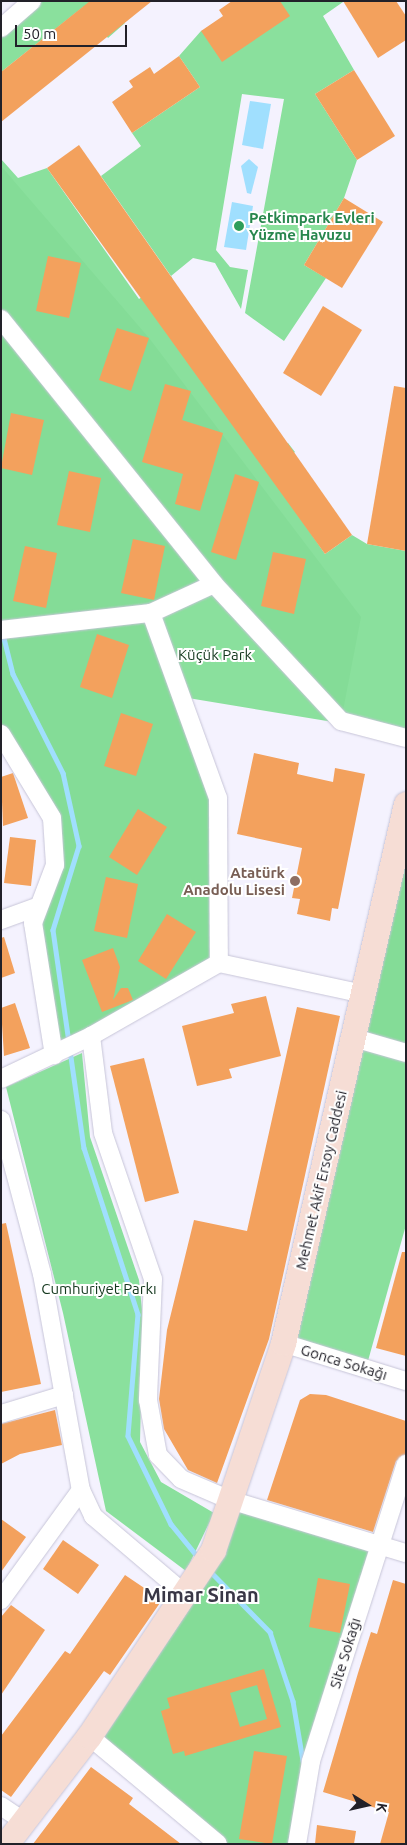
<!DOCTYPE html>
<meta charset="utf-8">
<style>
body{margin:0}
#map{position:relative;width:407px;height:1845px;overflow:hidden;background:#f4f2fe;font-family:Ubuntu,sans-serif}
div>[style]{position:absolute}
.green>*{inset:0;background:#8ae09d}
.forest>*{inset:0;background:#84dc97}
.water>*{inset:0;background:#a0dffe}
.stream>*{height:4.5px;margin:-2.25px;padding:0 2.25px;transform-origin:2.25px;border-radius:2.25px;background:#a0dffe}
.building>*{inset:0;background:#f3a15d}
.roads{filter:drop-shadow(0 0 1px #c7c5d8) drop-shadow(0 0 1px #c7c5d8)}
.street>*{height:18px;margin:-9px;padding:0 9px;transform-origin:9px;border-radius:9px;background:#fff}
.secondary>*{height:25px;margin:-12.5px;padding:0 12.5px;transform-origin:12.5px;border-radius:12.5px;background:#f6ddd5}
.dots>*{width:14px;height:14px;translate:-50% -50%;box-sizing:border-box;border:2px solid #fff;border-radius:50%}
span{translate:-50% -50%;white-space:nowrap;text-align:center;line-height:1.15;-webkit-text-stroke:4px #fff;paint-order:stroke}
.leisure-label{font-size:15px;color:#27864d;font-weight:700}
.left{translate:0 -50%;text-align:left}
.park-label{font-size:15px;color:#13371d}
.education-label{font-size:15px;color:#785e54;font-weight:700}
.right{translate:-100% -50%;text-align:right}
.street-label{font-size:15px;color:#222129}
.district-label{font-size:20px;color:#393746;font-weight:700}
.frame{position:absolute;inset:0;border:2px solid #222129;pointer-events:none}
.north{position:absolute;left:342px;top:1780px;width:50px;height:50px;-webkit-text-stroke:4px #fff;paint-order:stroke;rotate:100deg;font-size:14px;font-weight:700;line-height:20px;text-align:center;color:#222129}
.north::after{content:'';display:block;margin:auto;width:18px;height:22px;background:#222129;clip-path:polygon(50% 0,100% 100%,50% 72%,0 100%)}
.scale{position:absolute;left:15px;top:25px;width:112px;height:22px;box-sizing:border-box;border:2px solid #222129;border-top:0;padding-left:6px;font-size:15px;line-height:18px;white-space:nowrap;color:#222129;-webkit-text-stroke:4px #fff;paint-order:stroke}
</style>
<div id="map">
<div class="green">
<div style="clip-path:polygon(38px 1px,107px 1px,125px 23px,108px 38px,83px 7px,1px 72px,1px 31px)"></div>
<div style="clip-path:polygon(280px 1px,343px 2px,323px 16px,354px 70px,315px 94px,357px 160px,344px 198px,304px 265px,326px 278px,284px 341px,245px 313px,284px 99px,242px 94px,216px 250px,230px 267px,248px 270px,241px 309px,215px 263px,193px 258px,171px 276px,261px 462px,288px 443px,295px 452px,268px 471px,325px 554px,352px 535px,367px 544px,406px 551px,406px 734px,182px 697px,1px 166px,1px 159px,18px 178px,47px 168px,139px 299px,171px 276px,101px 176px,141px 146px,132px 133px,200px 87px,179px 56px,201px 31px)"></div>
<div style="clip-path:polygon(354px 1038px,406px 1053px,406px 1225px,366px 1368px,283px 1343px)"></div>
<div style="clip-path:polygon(82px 1053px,90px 1137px,139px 1280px,143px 1319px,140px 1442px,161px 1482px,214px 1513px,186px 1571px,106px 1511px,63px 1313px,6px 1087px)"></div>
</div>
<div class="forest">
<div style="clip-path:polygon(1px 166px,149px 338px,361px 617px,341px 721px,214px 584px,151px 613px,218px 798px,219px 963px,54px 1055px,33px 923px,55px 865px,52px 818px,1px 734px)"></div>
<div style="clip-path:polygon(406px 804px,406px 1053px,354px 1038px)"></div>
<div style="clip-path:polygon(230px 1500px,379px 1545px,297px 1844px,218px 1844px,89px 1736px)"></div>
</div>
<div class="water">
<div style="clip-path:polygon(250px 101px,271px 104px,263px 149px,242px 145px)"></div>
<div style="clip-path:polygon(249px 159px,258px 167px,251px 194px,247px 193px,241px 166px)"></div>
<div style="clip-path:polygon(232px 202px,253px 206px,246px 250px,224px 247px)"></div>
</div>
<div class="stream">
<div style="left:3px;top:634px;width:41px;rotate:76deg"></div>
<div style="left:13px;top:674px;width:111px;rotate:63.2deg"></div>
<div style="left:63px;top:773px;width:75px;rotate:77.6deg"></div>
<div style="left:79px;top:846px;width:88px;rotate:107.2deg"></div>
<div style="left:53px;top:930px;width:113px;rotate:81.9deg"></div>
<div style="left:70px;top:1050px;width:99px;rotate:81.9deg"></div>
<div style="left:84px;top:1148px;width:175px;rotate:72deg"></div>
<div style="left:138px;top:1314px;width:122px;rotate:94.7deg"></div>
<div style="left:128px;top:1436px;width:98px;rotate:64deg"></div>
<div style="left:171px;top:1524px;width:43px;rotate:50.7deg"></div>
<div style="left:210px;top:1571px;width:86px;rotate:45.5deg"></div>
<div style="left:270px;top:1632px;width:73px;rotate:71.6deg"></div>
<div style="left:293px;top:1701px;width:61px;rotate:80.5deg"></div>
</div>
<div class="building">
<div style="clip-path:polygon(90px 1px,152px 1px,1px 122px,1px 72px)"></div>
<div style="clip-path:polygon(232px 1px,280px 1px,290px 16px,222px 62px,201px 31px,223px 16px,219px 10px)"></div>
<div style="clip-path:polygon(343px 1px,396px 1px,406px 16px,406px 40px,378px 58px)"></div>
<div style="clip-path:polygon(179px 56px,200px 87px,132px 133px,112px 102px,133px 87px,129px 81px,150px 67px,154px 74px)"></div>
<div style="clip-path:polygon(354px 70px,395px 136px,357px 160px,315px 94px)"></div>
<div style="clip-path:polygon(79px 145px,352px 535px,325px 554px,47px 168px)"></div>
<div style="clip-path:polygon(344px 198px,383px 222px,342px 288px,304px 265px)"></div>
<div style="clip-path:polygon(48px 256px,81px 263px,69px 318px,36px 311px)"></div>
<div style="clip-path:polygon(323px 306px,362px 330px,321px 396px,283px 373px)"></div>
<div style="clip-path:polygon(117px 328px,149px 338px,131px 391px,99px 380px)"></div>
<div style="clip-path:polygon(165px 384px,191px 391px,182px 420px,223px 433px,200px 511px,175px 504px,183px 474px,142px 462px)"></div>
<div style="clip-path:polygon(394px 386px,406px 388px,406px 551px,367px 544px)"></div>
<div style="clip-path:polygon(11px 413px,44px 420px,32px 475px,1px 468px)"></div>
<div style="clip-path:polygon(69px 471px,101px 478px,90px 532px,57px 525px)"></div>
<div style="clip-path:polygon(235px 474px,259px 482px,236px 560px,211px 552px)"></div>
<div style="clip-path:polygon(133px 539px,165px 546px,154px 600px,121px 593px)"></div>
<div style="clip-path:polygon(25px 546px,57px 553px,46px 608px,13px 601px)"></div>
<div style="clip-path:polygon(273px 552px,306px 559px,294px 614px,261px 606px)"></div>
<div style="clip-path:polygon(97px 634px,129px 645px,112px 698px,80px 687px)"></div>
<div style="clip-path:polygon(121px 713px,153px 724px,136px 776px,104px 766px)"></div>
<div style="clip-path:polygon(254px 753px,299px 763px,297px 774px,333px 782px,335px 768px,365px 774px,338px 909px,332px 908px,330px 921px,297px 914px,300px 899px,292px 898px,302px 848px,237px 834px)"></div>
<div style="clip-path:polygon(13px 773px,28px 818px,3px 826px,1px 777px)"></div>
<div style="clip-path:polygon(138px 809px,167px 827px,137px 875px,109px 857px)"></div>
<div style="clip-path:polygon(10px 837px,36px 840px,31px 886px,4px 883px)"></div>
<div style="clip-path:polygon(106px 877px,138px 884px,127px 938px,94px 931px)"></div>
<div style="clip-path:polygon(167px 914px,196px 932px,166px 979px,138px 961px)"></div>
<div style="clip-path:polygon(4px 937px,15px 973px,1px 978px,1px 938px)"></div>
<div style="clip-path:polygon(113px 948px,120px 967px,113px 1000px,121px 988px,128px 988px,133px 1000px,102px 1012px,82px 960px)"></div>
<div style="clip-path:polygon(266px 996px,281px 1056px,229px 1069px,232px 1078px,197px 1086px,182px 1026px,234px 1013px,231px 1004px)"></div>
<div style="clip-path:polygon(15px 1003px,30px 1048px,4px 1056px,1px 1008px)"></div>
<div style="clip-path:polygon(297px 1007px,340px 1016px,269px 1339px,217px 1483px,188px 1470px,164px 1429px,159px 1399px,167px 1330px,194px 1220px,247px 1231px)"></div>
<div style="clip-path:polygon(144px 1058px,179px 1193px,145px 1202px,110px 1066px)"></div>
<div style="clip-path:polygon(6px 1223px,41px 1384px,1px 1392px,1px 1224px)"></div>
<div style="clip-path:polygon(402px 1252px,406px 1252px,406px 1356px,376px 1348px)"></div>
<div style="clip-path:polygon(310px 1394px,326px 1395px,406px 1421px,406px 1454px,396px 1461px,373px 1532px,267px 1500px,300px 1400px)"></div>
<div style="clip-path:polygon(55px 1410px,62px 1445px,20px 1454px,1px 1464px,1px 1424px)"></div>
<div style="clip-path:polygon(1px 1519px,26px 1537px,1px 1572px)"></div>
<div style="clip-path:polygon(63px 1540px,99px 1565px,78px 1594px,43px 1569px)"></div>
<div style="clip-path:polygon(125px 1575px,162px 1600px,110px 1675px,104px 1671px,11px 1797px,1px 1790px,1px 1736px,65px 1651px,70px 1654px)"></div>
<div style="clip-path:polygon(318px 1578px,350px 1584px,340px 1633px,309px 1627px)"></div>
<div style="clip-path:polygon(393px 1580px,406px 1584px,406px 1844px,380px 1844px,389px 1812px,323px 1792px,358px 1673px,371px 1632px,377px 1634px)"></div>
<div style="clip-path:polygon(11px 1605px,45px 1630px,1px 1695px,1px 1617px)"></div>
<div style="clip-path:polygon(evenodd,264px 1669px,281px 1727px,185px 1756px,184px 1751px,173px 1754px,161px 1711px,170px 1708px,167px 1698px,264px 1669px,257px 1685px,267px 1719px,240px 1727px,230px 1693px,257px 1685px)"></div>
<div style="clip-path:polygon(254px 1751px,287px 1756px,272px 1844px,239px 1839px)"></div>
<div style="clip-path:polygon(91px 1767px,133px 1798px,129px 1804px,181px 1844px,33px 1844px)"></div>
<div style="clip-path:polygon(317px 1825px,356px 1831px,354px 1844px,315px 1844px)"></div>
</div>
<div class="roads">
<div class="street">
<div style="left:1px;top:28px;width:41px;rotate:-41.1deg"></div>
<div style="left:1px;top:319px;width:340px;rotate:51.2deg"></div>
<div style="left:214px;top:584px;width:187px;rotate:47.2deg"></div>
<div style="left:341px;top:721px;width:67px;rotate:14.7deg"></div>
<div style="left:151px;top:613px;width:197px;rotate:70.1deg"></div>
<div style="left:218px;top:798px;width:165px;rotate:89.7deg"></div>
<div style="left:1px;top:630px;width:151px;rotate:-6.5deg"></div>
<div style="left:151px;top:613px;width:69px;rotate:-24.7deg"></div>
<div style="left:1px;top:734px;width:98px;rotate:58.7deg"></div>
<div style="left:52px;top:818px;width:47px;rotate:86.3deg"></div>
<div style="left:55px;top:865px;width:62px;rotate:110.8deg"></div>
<div style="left:33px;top:923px;width:134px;rotate:81deg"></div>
<div style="left:1px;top:920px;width:38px;rotate:-20deg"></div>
<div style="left:91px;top:1036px;width:98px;rotate:82.9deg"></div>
<div style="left:103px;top:1133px;width:154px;rotate:71.1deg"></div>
<div style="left:153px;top:1279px;width:121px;rotate:92.4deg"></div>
<div style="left:148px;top:1400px;width:56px;rotate:79.7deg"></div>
<div style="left:158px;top:1455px;width:33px;rotate:46deg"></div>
<div style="left:181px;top:1479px;width:53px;rotate:23.2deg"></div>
<div style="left:230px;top:1500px;width:184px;rotate:16.8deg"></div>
<div style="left:354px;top:1038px;width:54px;rotate:16.1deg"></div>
<div style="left:1px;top:1079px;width:100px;rotate:-25.5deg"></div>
<div style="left:91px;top:1036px;width:147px;rotate:-29.7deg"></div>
<div style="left:219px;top:963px;width:148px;rotate:12.1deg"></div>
<div style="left:1px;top:1120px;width:159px;rotate:75.1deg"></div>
<div style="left:42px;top:1274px;width:219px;rotate:79.8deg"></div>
<div style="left:81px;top:1490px;width:29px;rotate:65deg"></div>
<div style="left:93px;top:1516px;width:121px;rotate:40.3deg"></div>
<div style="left:283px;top:1343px;width:129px;rotate:17.2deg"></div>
<div style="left:1px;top:1414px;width:66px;rotate:-16.8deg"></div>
<div style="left:1px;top:1600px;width:136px;rotate:-54deg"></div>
<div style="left:89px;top:1736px;width:168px;rotate:39.9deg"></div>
<div style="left:1px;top:1806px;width:27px;rotate:34deg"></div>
<div style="left:297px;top:1844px;width:84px;rotate:-80.4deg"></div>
<div style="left:311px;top:1761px;width:312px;rotate:-72.3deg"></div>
</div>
<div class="secondary">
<div style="left:6px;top:1844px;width:136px;rotate:-52.5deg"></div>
<div style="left:89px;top:1736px;width:224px;rotate:-56.3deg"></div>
<div style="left:213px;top:1550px;width:219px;rotate:-71.3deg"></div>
<div style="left:283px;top:1343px;width:553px;rotate:-77.15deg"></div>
</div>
</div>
<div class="dots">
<div style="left:239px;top:226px;background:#2e9e5b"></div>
<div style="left:295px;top:881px;background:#8d6e63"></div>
</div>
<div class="leisure-label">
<span class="left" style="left:249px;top:226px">Petkimpark Evleri<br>Yüzme Havuzu</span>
</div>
<div class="park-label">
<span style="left:215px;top:655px">Küçük Park</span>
<span style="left:99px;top:1289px">Cumhuriyet Parkı</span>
</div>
<div class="education-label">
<span class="right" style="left:285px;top:881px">Atatürk<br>Anadolu Lisesi</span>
</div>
<div class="street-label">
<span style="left:321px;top:1180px;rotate:-77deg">Mehmet Akif Ersoy Caddesi</span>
<span style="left:344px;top:1362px;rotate:17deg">Gonca Sokağı</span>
<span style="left:345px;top:1653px;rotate:-73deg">Site Sokağı</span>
</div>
<div class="district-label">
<span style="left:201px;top:1594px">Mimar Sinan</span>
</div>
<div class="frame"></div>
<div class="north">K</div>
<div class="scale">50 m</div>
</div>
